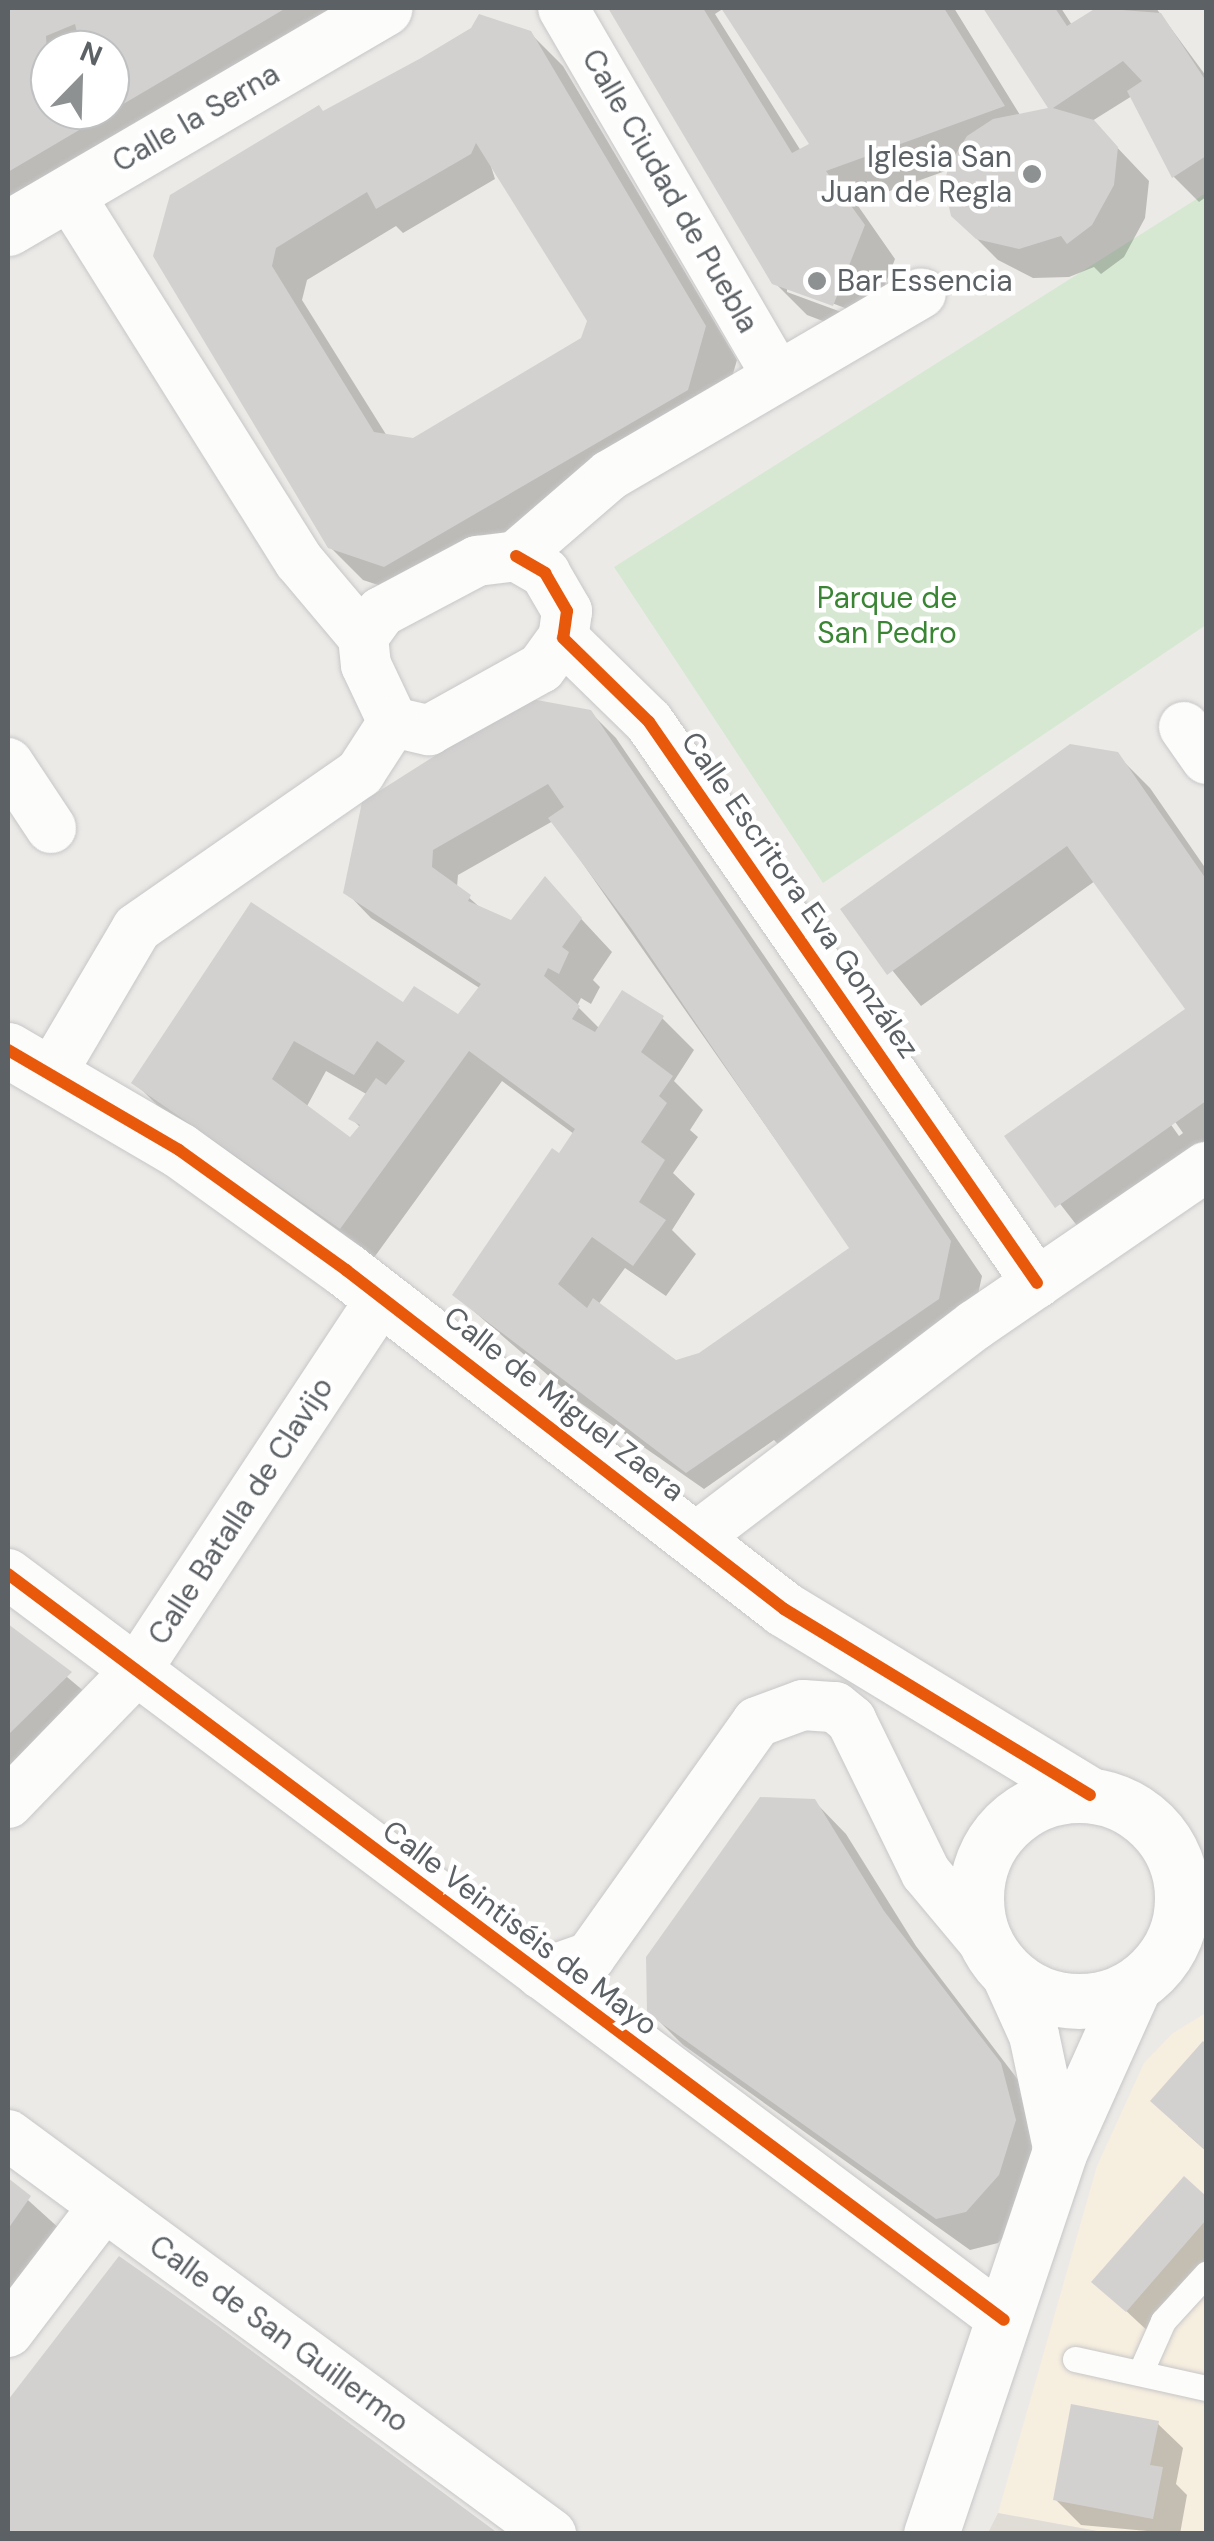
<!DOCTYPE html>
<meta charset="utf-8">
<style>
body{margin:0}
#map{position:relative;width:1214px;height:2541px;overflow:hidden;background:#eceae7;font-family:"DM Sans",sans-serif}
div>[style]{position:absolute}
.commercial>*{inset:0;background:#f6eedf}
.education>*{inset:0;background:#e0dcd6}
.green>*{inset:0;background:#d6e8d2}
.shadow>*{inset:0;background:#0003}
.building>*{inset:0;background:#d3d1d0}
.roads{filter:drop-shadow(0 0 2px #c7c7c8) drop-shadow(0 0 2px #c7c7c8)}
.service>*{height:25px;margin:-12.5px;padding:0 12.5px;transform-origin:12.5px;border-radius:12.5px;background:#fcfcfb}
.minor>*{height:50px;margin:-25px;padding:0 25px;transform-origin:25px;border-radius:25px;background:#fcfcfb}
.tertiary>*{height:55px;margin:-27.5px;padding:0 27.5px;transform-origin:27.5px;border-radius:27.5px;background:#fcfcfb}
.tertiary>.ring{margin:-27.5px;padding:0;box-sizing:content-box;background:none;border:55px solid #fcfcfb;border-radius:50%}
.cycleway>*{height:12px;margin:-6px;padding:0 6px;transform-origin:6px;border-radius:6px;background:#e8590c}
.dots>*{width:28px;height:28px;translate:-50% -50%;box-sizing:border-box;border:5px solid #fff;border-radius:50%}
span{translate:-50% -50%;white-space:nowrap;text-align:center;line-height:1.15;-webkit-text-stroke:9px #fff;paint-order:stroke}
.street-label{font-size:30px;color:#5c6165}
.poi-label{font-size:30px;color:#5c6165}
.right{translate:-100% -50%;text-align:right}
.left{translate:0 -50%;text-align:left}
.park-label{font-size:30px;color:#398533}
.frame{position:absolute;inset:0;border:10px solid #5c6165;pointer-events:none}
.north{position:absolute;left:30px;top:30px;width:100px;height:100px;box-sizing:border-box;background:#fff;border:2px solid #bec0c1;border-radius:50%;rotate:23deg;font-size:28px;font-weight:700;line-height:40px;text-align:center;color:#5c6165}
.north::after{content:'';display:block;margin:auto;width:35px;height:45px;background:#8e9192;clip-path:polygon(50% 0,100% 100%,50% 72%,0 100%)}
</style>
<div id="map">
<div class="commercial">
<div style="clip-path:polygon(1206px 2013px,1206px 2533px,1108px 2533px,998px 2513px,1097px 2166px,1144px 2063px,1173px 2033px)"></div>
</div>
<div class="education">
<div style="clip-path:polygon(998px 2513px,1108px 2533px,988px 2533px)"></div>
</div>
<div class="green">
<div style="clip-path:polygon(1206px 193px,1206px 625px,823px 883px,614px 567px)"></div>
</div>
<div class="shadow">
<div style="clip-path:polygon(evenodd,8px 8px,347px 8px,8px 211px,8px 42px,13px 39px,8px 8px,82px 45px,110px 50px,110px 110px,50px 110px,50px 50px,82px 45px)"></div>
<div style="clip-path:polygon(evenodd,611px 8px,954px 8px,1020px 115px,1053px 110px,986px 8px,1061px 8px,1072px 25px,1100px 8px,1156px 8px,1206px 76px,1206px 197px,1199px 202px,1174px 177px,1132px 96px,1092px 121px,1149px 181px,1145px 218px,1124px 257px,1101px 274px,1094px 267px,1069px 277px,1033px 278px,998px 260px,965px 227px,951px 169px,856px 203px,895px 259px,865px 337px,807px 315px,774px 282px,611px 8px,724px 8px,812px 145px,801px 151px,715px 14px,724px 8px,611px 8px,787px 286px,845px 308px,844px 313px,787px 292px,787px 286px)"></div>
<div style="clip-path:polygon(evenodd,530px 33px,563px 66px,737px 360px,719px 422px,417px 598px,363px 580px,330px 547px,156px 255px,324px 113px,530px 33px,489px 160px,590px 321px,583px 340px,414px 440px,387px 436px,302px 300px,307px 280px,396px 226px,403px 233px,495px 179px,489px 160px)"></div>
<div style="clip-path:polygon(evenodd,590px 712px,616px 738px,982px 1276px,970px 1331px,789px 1455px,774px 1440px,704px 1489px,579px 1402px,455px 1295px,574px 1134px,502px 1081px,373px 1259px,166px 1114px,134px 1082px,404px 1006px,459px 1018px,481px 989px,371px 918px,346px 892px,590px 712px,553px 821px,852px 1249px,700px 1355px,675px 1363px,598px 1305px,625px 1268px,666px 1296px,696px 1254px,672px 1230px,695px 1194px,673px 1173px,698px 1137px,690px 1130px,703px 1110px,674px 1081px,694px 1050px,662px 1018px,600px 1029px,577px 1006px,581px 998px,591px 1004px,600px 987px,593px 980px,612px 952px,545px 880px,512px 923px,484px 911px,457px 887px,458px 875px,553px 821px,590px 712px,326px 1071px,368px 1095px,352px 1119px,361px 1128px,351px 1141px,306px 1108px,326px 1071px)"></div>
<div style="clip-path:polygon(evenodd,1070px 747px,1117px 755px,1150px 788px,1206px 869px,1206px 1153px,1201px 1148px,1082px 1232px,1008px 1137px,1189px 1010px,1095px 881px,921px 1006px,843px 909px,1070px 747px,1140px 1081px,1146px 1081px,1183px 1133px,1179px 1136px,1140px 1081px)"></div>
<div style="clip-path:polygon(8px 1627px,112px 1715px,8px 1818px)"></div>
<div style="clip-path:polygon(814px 1801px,846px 1834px,916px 1946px,1032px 2098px,1047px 2153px,1031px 2208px,998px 2243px,970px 2250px,683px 2045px,650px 2012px)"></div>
<div style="clip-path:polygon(1203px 2044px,1206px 2047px,1206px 2151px,1178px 2126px)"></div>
<div style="clip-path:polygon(1184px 2180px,1206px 2199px,1206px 2273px,1152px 2335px,1094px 2281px)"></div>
<div style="clip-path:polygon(8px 2182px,71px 2239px,8px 2325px)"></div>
<div style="clip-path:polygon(119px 2259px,492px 2534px,8px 2534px,8px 2405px)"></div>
<div style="clip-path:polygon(1157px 2423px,1183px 2448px,1176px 2484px,1187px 2495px,1180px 2534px,1081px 2525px,1056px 2500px)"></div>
</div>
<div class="building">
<div style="clip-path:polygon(evenodd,8px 8px,286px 8px,8px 172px,8px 8px,75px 24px,81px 50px,110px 50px,110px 110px,50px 110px,46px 36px,75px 24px)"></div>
<div style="clip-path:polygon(608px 8px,703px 8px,792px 153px,809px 144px,721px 8px,944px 8px,1005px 106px,826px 171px,865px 225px,833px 306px,772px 284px)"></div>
<div style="clip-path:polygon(983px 8px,1055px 8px,1067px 26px,1096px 8px,1161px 13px,1206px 81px,1206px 156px,1172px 178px,1127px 91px,1142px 81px,1123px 61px,1053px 108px,1094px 120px,1118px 147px,1114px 185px,1092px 225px,1067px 244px,1061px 236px,1019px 249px,976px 239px,951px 216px,944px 184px,949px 165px,967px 136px,993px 119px,1048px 108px)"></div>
<div style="clip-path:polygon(evenodd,479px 14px,531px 31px,706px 326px,688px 390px,384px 567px,328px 548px,153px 256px,170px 195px,319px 105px,323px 111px,421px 58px,471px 28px,479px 14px,476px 143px,587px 321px,581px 338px,413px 438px,374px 432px,272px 266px,276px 248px,367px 192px,376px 209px,471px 154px,476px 143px)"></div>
<div style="clip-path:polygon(evenodd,526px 698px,591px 710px,951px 1241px,939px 1299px,686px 1473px,452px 1295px,552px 1148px,559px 1153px,575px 1129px,469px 1051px,340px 1229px,131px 1083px,251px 902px,403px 1002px,414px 986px,458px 1014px,481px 984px,343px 893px,362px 802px,526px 698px,548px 784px,564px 807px,548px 818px,631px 928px,849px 1248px,699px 1353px,676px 1360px,593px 1298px,587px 1308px,558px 1284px,592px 1237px,633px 1266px,666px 1220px,639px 1202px,665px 1160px,641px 1142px,667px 1103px,659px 1096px,673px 1076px,641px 1052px,664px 1016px,622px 990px,595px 1032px,572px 1019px,580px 1006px,544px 976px,548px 968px,559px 974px,569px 952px,562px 947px,582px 918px,545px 876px,511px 920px,468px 901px,471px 895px,432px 867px,433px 850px,548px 784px,526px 698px,294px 1041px,354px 1075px,377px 1041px,405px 1061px,386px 1085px,376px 1078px,348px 1119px,360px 1125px,350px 1137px,272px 1079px,294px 1041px)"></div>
<div style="clip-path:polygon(1070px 744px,1118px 752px,1206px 879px,1206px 1101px,1055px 1208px,1004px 1136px,1185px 1009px,1067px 846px,887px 975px,840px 909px)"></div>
<div style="clip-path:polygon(8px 1624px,72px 1672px,8px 1735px)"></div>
<div style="clip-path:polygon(760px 1797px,815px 1799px,884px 1911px,1001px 2063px,1016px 2120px,999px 2175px,966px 2212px,936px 2219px,647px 2013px,646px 1957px)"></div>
<div style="clip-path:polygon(1203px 2041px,1206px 2044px,1206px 2151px,1150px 2101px)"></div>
<div style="clip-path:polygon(1184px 2176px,1206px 2196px,1206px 2220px,1126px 2312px,1091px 2282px)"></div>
<div style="clip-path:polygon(8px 2178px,31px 2196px,8px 2229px)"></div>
<div style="clip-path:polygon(119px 2256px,214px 2323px,499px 2534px,8px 2534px,8px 2400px)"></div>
<div style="clip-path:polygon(1071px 2404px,1159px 2421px,1150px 2465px,1163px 2467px,1153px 2519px,1053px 2500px)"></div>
</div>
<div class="roads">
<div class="service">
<div style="left:1075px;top:2359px;width:134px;rotate:12.5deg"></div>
<div style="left:1140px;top:2373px;width:57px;rotate:-66.1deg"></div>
<div style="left:1163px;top:2321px;width:64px;rotate:-47.5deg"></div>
</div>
<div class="minor">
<div style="left:563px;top:8px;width:425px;rotate:59.8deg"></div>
<div style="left:68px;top:193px;width:434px;rotate:57.9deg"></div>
<div style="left:299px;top:561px;width:99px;rotate:49.9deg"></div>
<div style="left:363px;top:637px;width:28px;rotate:84deg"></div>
<div style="left:366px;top:665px;width:63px;rotate:64.7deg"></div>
<div style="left:516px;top:556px;width:34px;rotate:30deg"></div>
<div style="left:545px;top:573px;width:44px;rotate:59.9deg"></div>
<div style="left:567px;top:611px;width:27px;rotate:98deg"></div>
<div style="left:563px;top:638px;width:120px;rotate:44.3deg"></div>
<div style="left:649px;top:722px;width:682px;rotate:55.33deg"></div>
<div style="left:363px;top:637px;width:31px;rotate:-54deg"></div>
<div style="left:381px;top:612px;width:109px;rotate:-28deg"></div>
<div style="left:477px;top:561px;width:39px;rotate:-7deg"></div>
<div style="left:516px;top:556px;width:124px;rotate:-40.8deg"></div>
<div style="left:610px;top:475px;width:360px;rotate:-30.3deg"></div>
<div style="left:393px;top:722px;width:37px;rotate:13deg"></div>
<div style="left:429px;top:730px;width:128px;rotate:-29deg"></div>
<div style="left:541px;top:668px;width:37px;rotate:-54deg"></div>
<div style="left:1184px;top:727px;width:39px;rotate:55deg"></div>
<div style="left:8px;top:763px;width:78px;rotate:56.5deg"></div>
<div style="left:51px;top:1074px;width:169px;rotate:-59.5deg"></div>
<div style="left:137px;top:928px;width:272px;rotate:-34.8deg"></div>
<div style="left:360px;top:773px;width:61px;rotate:-57.1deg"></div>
<div style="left:694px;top:1539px;width:353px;rotate:-37.3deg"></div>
<div style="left:975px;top:1325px;width:280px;rotate:-34.4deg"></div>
<div style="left:8px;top:1574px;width:1244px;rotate:36.83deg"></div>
<div style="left:8px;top:1803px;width:182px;rotate:-45.9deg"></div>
<div style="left:135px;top:1672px;width:449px;rotate:-56.6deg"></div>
<div style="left:1004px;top:1969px;width:72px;rotate:65.6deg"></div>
<div style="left:1034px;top:2035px;width:121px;rotate:78deg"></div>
<div style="left:541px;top:1974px;width:52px;rotate:-19.1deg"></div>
<div style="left:590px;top:1957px;width:288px;rotate:-54.6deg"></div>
<div style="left:757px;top:1722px;width:49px;rotate:-20.3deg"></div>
<div style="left:803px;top:1705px;width:32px;rotate:4deg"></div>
<div style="left:835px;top:1707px;width:21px;rotate:39deg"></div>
<div style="left:851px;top:1720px;width:170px;rotate:63.9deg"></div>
<div style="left:926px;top:1873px;width:95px;rotate:50.1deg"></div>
<div style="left:8px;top:2135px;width:674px;rotate:36.31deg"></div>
<div style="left:8px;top:2332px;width:158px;rotate:-52.7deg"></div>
</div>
<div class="tertiary">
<div style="left:8px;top:228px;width:436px;rotate:-30.3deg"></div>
<div style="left:8px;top:1050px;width:198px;rotate:30.3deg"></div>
<div style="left:179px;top:1150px;width:206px;rotate:35.7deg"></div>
<div style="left:346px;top:1270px;width:554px;rotate:37.74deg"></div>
<div style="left:784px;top:1609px;width:358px;rotate:31.3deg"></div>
<div class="ring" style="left:976px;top:1795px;width:151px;height:151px"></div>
<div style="left:931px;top:2534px;width:402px;rotate:-71.4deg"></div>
<div style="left:1059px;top:2153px;width:183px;rotate:-65.8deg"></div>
</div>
</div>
<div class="cycleway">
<div style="left:516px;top:556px;width:34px;rotate:30deg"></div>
<div style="left:545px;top:573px;width:44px;rotate:59.9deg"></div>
<div style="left:567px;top:611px;width:27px;rotate:98deg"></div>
<div style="left:563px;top:638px;width:120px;rotate:44.3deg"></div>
<div style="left:649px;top:722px;width:682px;rotate:55.33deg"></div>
<div style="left:8px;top:1050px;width:198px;rotate:30.3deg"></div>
<div style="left:179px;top:1150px;width:206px;rotate:35.7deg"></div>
<div style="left:346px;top:1270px;width:554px;rotate:37.74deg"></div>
<div style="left:784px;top:1609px;width:358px;rotate:31.3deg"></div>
<div style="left:8px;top:1574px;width:1244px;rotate:36.83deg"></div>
</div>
<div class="dots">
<div style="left:1032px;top:174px;background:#8e9192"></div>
<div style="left:817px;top:281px;background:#8e9192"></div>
</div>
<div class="street-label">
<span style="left:196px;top:118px;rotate:-30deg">Calle la Serna</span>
<span style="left:670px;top:191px;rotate:60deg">Calle Ciudad de Puebla</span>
<span style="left:800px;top:895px;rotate:55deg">Calle Escritora Eva González</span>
<span style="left:564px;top:1404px;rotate:38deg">Calle de Miguel Zaera</span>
<span style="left:241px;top:1511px;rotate:-57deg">Calle Batalla de Clavijo</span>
<span style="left:520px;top:1928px;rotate:37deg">Calle Veintiséis de Mayo</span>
<span style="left:279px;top:2334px;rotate:36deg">Calle de San Guillermo</span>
</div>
<div class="poi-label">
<span class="right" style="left:1012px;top:174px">Iglesia San<br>Juan de Regla</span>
<span class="left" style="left:837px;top:281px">Bar Essencia</span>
</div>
<div class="park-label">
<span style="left:887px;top:615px">Parque de<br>San Pedro</span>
</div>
<div class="frame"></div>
<div class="north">N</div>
</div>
